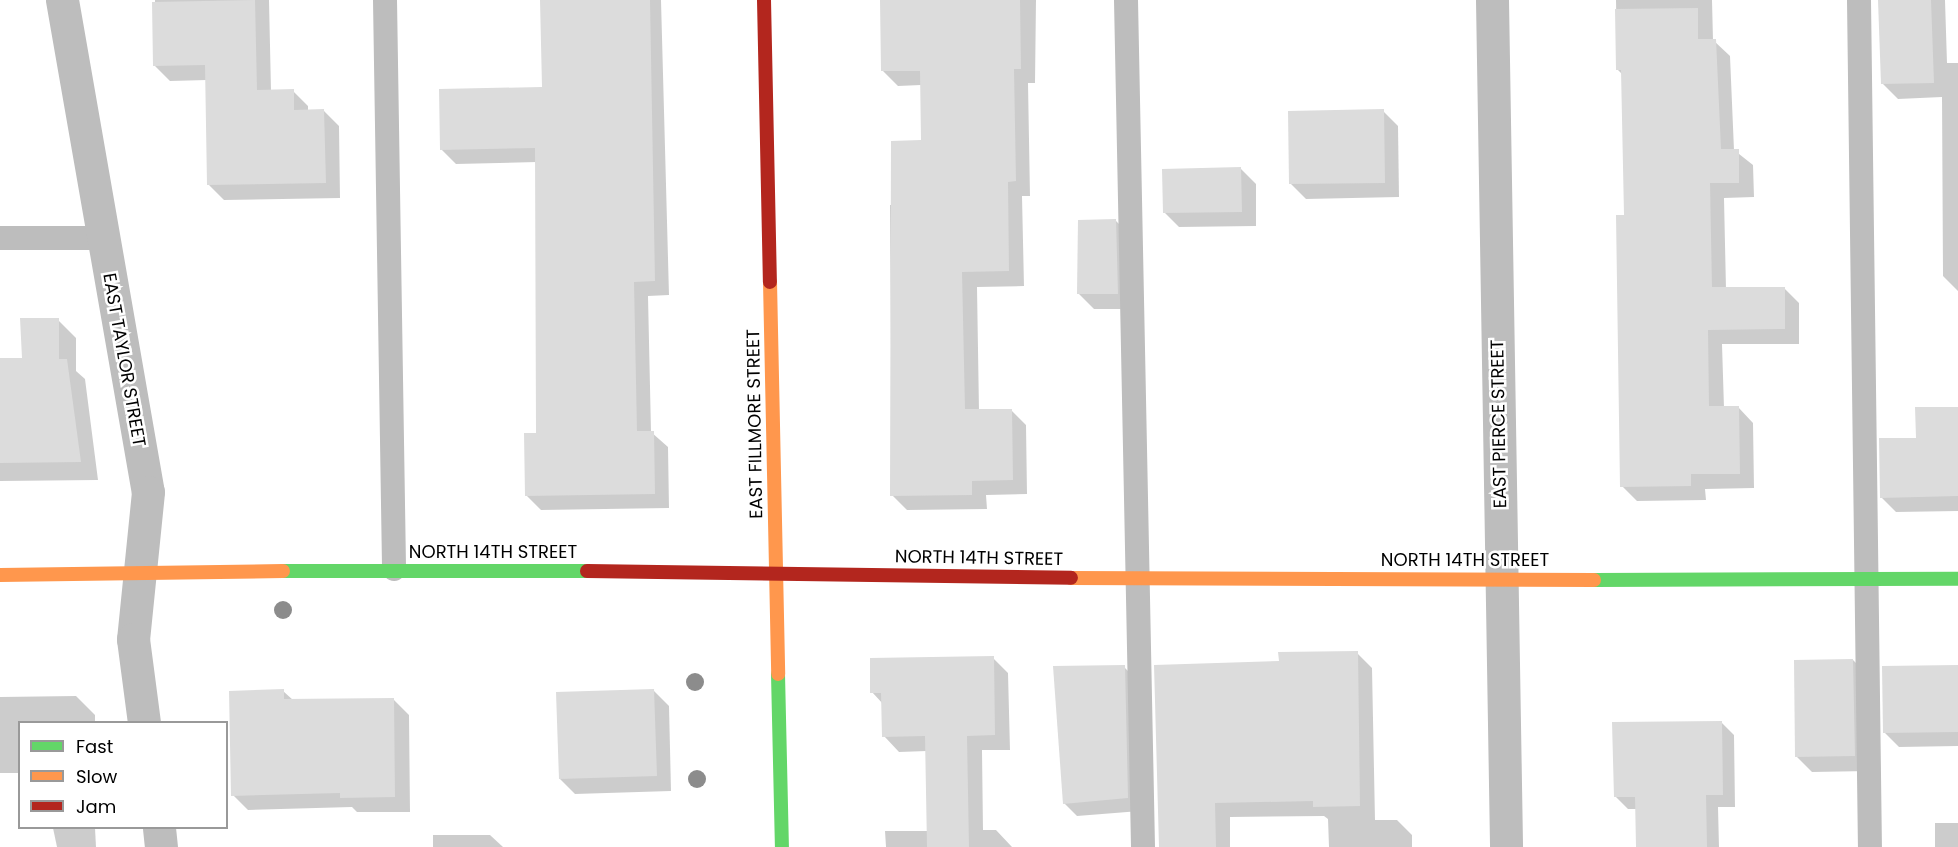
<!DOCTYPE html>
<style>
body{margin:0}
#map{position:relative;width:1958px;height:847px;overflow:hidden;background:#fff;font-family:Poppins,sans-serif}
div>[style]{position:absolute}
.shadow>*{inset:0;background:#0003}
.building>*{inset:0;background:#dcdcdc}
.lane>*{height:24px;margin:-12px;padding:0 12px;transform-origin:12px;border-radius:12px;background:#bdbdbd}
.street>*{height:33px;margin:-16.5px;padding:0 16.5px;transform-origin:16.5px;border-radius:16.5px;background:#bdbdbd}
.fast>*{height:14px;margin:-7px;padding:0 7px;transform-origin:7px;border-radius:7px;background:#63d668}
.slow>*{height:14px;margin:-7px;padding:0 7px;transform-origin:7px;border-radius:7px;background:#ff974d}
.jam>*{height:14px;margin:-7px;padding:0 7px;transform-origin:7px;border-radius:7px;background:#b3261e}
.trees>*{width:18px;height:18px;margin:-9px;border-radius:50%;background:#8c8c8c}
span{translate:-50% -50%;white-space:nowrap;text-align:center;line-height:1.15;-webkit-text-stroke:5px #fff;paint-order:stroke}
.street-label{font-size:18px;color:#000}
.legend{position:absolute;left:18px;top:721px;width:210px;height:108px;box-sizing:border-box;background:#fff;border:2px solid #999;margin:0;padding:8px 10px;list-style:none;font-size:18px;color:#000}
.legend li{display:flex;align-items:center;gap:12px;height:30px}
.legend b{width:30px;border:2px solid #999}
</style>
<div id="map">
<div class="shadow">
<div style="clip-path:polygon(155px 0,269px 0,271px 91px,293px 91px,308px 106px,308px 111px,324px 111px,339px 126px,340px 198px,224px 200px,209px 185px,207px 80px,170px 81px,155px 66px)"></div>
<div style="clip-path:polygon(549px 0,661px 0,669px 295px,648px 296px,651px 432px,668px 447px,669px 508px,541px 510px,526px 495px,537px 434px,537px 162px,456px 164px,441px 149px,544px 89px)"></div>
<div style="clip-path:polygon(883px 0,1036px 0,1035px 83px,1028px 83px,1030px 196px,1022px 196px,1024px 286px,977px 287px,979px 411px,1011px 410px,1026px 425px,1027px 494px,986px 495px,987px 509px,907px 510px,892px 495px,890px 205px,893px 205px,922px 142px,921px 85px,898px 86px,883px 71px)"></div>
<div style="clip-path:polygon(1616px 0,1712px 0,1713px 40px,1730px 56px,1734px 150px,1753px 165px,1754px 197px,1724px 198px,1726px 289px,1784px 288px,1799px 303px,1799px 344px,1722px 344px,1724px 408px,1738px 407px,1753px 423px,1754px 488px,1705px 489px,1706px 500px,1637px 501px,1622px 486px,1625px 217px,1623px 75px,1617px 69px)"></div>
<div style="clip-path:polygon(1880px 0,1945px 0,1947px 63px,1958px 63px,1958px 291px,1943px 276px,1942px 97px,1898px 99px,1882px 83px)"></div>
<div style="clip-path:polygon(1383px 111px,1398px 126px,1399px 197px,1306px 199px,1291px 184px)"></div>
<div style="clip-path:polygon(1241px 169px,1256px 184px,1256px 226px,1179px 227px,1164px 212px)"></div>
<div style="clip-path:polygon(1116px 221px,1131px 236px,1132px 309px,1094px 309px,1079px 294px)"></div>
<div style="clip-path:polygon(58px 320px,76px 338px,76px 371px,85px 379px,98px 480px,0 481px,0 360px,23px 359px)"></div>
<div style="clip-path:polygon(1958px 408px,1958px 511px,1896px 512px,1881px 497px,1917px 439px)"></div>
<div style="clip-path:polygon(1357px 653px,1372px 668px,1375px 820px,1397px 820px,1412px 835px,1412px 847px,1329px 847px,1328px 819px,1324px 816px,1230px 817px,1230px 847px,1160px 847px,1280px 663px)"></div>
<div style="clip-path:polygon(993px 658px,1008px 673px,1010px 750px,982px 750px,983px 830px,996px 830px,1012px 847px,886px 847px,885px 831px,928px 831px,927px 751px,899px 752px,884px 736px,883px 704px,872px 692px)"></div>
<div style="clip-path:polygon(1853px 660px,1868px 675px,1869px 771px,1812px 772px,1797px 757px)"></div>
<div style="clip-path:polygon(1958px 666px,1958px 746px,1899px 747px,1884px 732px)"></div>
<div style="clip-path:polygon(1124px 667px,1137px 680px,1140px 811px,1077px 816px,1064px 803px)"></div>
<div style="clip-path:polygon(283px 691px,293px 700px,394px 700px,409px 715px,410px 812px,357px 812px,352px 807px,248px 810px,233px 795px)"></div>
<div style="clip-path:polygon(654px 691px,669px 706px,671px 791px,575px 794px,560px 779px)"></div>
<div style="clip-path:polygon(76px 696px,95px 715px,95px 722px,20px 722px,20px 773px,0 773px,0 697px)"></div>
<div style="clip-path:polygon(1721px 722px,1734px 735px,1735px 807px,1718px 807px,1719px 847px,1638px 847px,1637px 809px,1628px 809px,1615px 796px)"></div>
<div style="clip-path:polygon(1935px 823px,1958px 823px,1958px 847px,1935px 847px)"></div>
<div style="clip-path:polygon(53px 828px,95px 828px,96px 847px,57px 847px)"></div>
<div style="clip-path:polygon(433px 835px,490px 835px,503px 847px,433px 847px)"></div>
</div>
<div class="building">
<div style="clip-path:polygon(255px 0,257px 90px,294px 89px,294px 110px,324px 109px,326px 183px,207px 185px,205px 65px,153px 66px,152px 2px)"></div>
<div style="clip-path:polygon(540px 0,650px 0,655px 281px,634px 282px,637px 431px,654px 431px,655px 494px,525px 496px,524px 433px,536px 433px,535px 148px,440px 150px,439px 89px,542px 87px)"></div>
<div style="clip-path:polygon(880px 0,1020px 0,1021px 69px,1014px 69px,1016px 181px,1008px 182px,1009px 271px,962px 272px,965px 409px,1012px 409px,1013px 480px,972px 481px,972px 495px,890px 496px,891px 141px,921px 140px,920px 71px,881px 71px)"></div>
<div style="clip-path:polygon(1878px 0,1931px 0,1934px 83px,1881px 84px)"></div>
<div style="clip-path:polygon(1698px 8px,1698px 39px,1716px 39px,1721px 149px,1739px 149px,1739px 183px,1710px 183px,1712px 287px,1785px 287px,1785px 329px,1708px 330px,1709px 406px,1739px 406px,1740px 474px,1691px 474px,1691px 486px,1620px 487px,1616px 215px,1624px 215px,1621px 70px,1616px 70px,1615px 9px)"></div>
<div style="clip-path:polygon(1384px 109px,1385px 183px,1289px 184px,1288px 111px)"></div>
<div style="clip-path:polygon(1241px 167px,1242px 212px,1163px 213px,1162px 169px)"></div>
<div style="clip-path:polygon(1116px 219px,1118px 294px,1077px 294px,1078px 220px)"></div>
<div style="clip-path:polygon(20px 318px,59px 318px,59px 359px,67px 359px,81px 462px,0 463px,0 358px,22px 358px)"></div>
<div style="clip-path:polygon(1915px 407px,1958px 407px,1958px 496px,1880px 498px,1879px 438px,1916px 438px)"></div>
<div style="clip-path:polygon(1358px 651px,1360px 806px,1313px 807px,1313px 801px,1215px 803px,1216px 847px,1159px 847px,1154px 665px,1279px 661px,1278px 652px)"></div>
<div style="clip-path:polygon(994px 656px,995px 735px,967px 736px,969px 847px,927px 847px,925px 736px,882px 737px,881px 693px,870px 693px,870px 658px)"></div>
<div style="clip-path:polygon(1853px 659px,1855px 756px,1795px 757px,1794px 660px)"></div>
<div style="clip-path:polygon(1125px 665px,1128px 798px,1063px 804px,1053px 666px)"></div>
<div style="clip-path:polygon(1958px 665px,1958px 732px,1883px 733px,1882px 666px)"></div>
<div style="clip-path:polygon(284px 689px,284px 699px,394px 698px,395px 797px,340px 798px,340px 793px,231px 796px,229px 691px)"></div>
<div style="clip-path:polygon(654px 689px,657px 776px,559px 779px,556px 692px)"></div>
<div style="clip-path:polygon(1722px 721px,1723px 795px,1706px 795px,1707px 847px,1636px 847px,1635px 797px,1614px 797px,1612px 722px)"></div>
</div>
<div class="lane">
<div style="left:385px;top:0;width:569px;rotate:89.09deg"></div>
<div style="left:1126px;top:0;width:847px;rotate:88.85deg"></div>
<div style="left:1859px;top:0;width:847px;rotate:89.26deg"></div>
<div style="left:0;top:238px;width:102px"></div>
</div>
<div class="street">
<div style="left:62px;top:0;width:499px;rotate:80.1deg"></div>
<div style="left:148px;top:492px;width:148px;rotate:95.8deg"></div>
<div style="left:133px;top:639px;width:84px;rotate:82.5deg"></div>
<div style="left:1492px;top:0;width:847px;rotate:89.05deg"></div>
<div style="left:159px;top:828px;width:19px;rotate:84deg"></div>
</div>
<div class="fast">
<div style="left:283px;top:571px;width:304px"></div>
<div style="left:1594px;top:580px;width:364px;rotate:-0.2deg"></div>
<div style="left:778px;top:674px;width:173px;rotate:88.7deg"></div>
</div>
<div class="slow">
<div style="left:770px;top:282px;width:392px;rotate:88.8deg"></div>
<div style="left:0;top:575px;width:283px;rotate:-0.8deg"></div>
<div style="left:1071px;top:578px;width:523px;rotate:0.22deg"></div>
</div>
<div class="jam">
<div style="left:764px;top:0;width:282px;rotate:88.8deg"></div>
<div style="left:587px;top:571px;width:484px;rotate:0.8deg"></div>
</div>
<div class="trees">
<div style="left:283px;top:610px"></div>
<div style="left:695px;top:682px"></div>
<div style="left:697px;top:779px"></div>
</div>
<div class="street-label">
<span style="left:124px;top:360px;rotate:80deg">EAST TAYLOR STREET</span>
<span style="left:755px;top:424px;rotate:-91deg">EAST FILLMORE STREET</span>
<span style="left:1499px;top:424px;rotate:-91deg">EAST PIERCE STREET</span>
<span style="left:493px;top:552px">NORTH 14TH STREET</span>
<span style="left:979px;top:558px;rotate:1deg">NORTH 14TH STREET</span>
<span style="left:1465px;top:560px">NORTH 14TH STREET</span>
</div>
<ul class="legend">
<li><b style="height:8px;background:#63d668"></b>Fast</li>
<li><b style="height:8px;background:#ff974d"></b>Slow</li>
<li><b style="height:8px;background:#b3261e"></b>Jam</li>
</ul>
</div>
